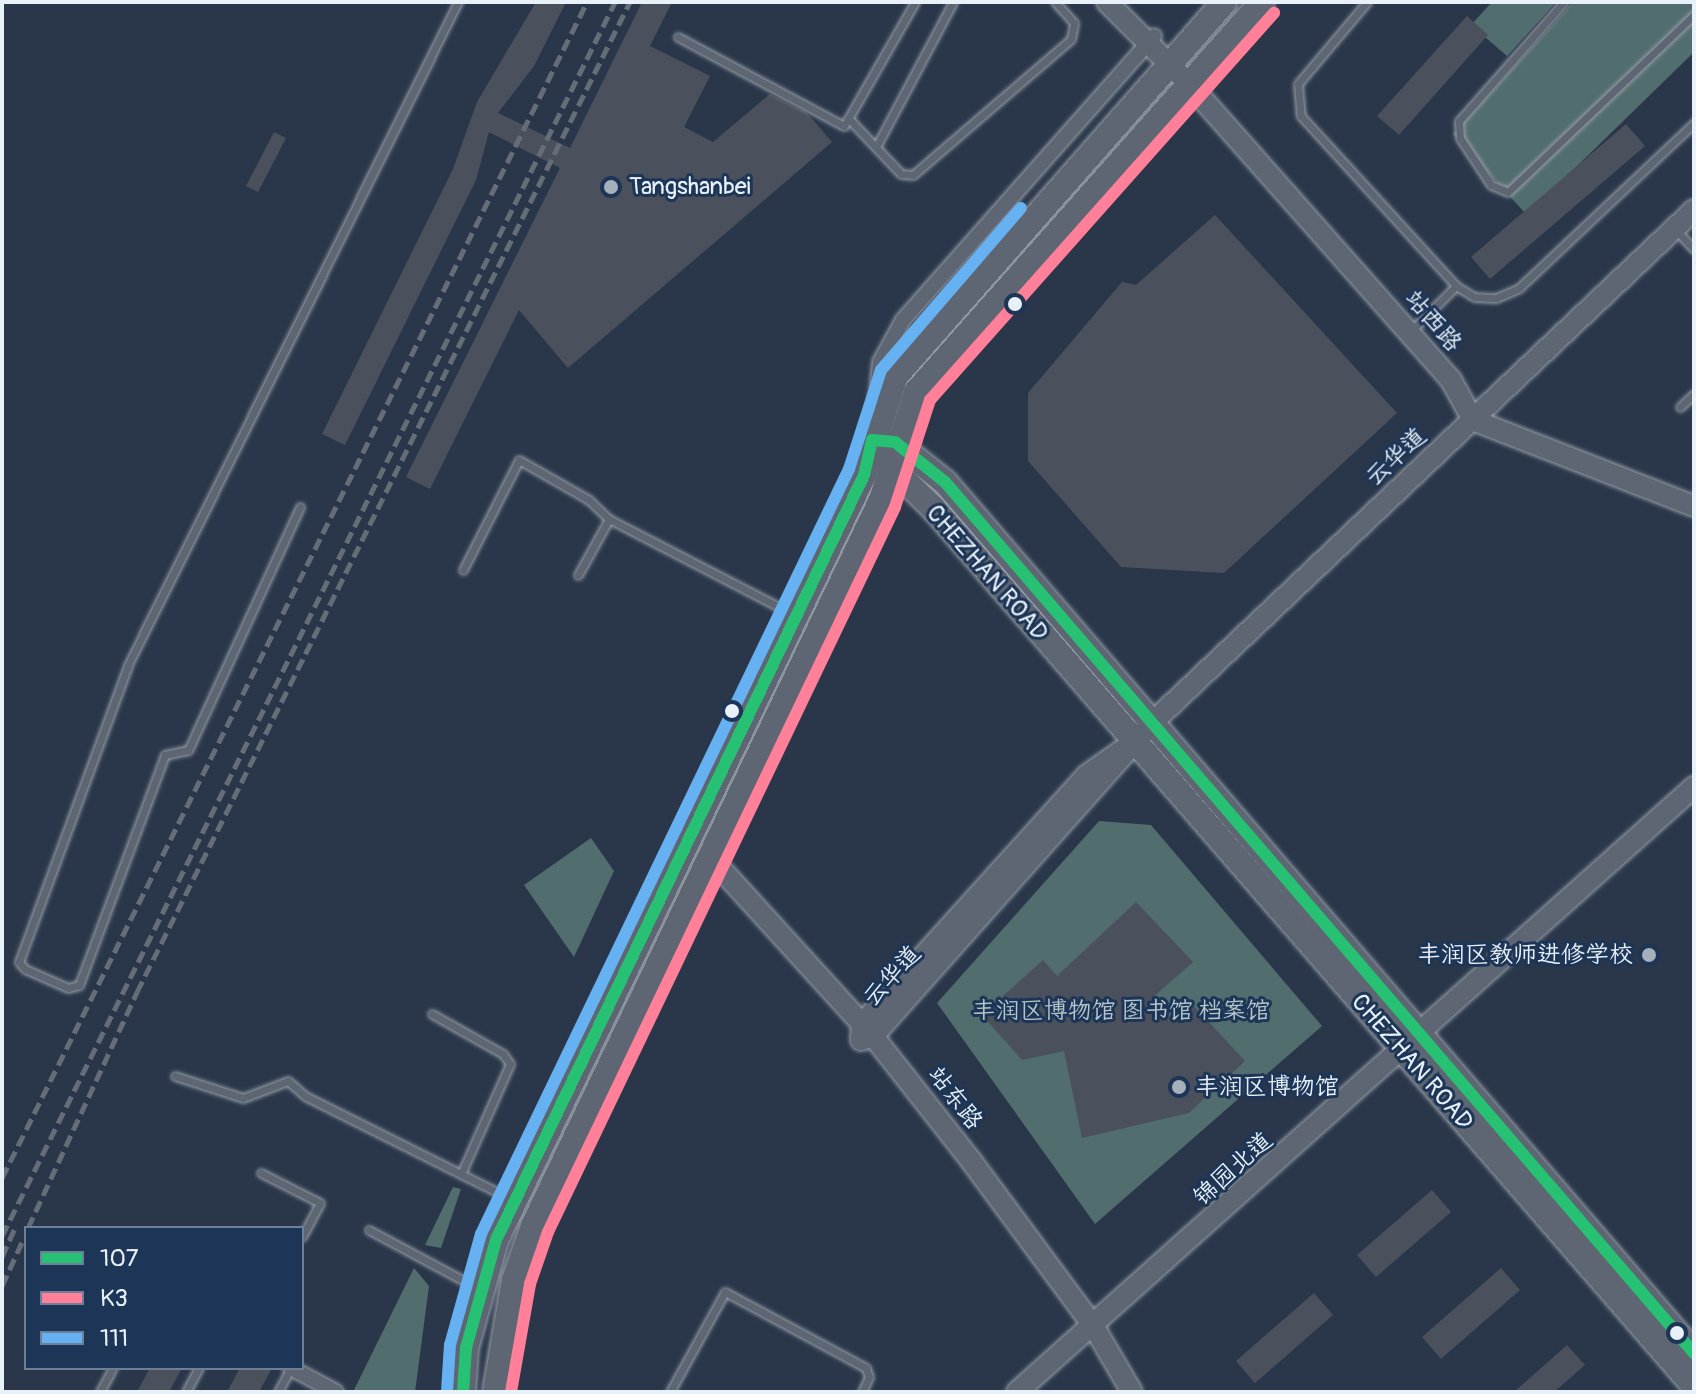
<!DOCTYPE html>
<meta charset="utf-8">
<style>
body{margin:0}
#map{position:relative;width:1696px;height:1394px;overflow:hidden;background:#2a374a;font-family:Pangolin,"LXGW WenKai TC",sans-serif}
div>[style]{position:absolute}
.green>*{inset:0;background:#516d6e}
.building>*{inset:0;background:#4b515c}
.roads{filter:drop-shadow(0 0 2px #959da7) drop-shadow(0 0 2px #959da7)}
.lane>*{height:7px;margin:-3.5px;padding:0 3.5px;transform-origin:3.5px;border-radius:3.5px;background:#5d6672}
.street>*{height:14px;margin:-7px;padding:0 7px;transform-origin:7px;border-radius:7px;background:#5d6672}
.secondary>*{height:20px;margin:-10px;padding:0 10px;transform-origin:10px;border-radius:10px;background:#5d6672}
.primary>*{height:24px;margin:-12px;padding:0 12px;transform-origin:12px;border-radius:12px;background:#5d6672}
.rail>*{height:5px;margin-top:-2.5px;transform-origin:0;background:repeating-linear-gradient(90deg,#656d78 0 12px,transparent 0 18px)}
.bus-1>*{height:12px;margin:-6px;padding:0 6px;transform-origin:6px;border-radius:6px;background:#26c172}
.bus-2>*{height:12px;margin:-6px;padding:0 6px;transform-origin:6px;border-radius:6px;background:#ff8098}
.bus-3>*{height:12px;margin:-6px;padding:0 6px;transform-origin:6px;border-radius:6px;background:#66b1f2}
.dots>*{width:22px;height:22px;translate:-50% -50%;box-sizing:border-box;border:4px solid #1d3557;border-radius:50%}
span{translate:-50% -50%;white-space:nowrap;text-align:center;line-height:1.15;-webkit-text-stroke:6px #1d3557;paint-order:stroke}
.poi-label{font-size:24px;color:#e8f1f8}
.left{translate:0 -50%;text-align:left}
.right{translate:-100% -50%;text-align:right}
.street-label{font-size:24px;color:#e8f1f8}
.park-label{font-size:24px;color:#b5c6ca}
.frame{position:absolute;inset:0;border:4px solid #e8f1f8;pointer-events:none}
.legend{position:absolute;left:24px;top:1226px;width:280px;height:144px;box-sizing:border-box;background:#1d3557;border:2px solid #6e8097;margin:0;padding:10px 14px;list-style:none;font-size:24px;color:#e8f1f8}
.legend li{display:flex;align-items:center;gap:16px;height:40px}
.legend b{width:40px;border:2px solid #6e8097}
</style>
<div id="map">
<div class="green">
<div style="clip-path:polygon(1492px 2px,1556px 2px,1507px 56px,1471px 25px)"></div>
<div style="clip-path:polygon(1573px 2px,1694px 2px,1694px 52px,1527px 215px,1453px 134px)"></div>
<div style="clip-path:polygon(1099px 821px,1151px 825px,1322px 1026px,1095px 1224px,937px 1003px)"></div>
<div style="clip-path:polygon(591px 838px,614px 871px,574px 957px,524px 885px)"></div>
<div style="clip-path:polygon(453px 1187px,461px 1189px,441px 1248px,425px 1245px)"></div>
<div style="clip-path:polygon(414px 1268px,429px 1286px,415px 1392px,353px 1392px)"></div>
</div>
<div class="building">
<div style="clip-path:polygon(536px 2px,566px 2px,534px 66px,498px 113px,570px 148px,642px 2px,672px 2px,650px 46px,710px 76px,684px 127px,713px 142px,770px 94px,807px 113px,832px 142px,568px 368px,519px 310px,430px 489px,406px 477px,560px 168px,489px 132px,476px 180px,345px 445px,322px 434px,453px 169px,477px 102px)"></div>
<div style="clip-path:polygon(1467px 16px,1488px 35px,1399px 135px,1377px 116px)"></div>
<div style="clip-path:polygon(1626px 124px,1645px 146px,1490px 279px,1471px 257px)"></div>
<div style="clip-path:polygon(274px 132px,286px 138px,258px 192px,246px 186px)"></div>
<div style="clip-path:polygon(1215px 215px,1397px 413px,1224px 573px,1121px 567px,1028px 461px,1028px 393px,1122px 282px,1136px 285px)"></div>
<div style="clip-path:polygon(1136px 902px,1193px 962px,1152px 998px,1172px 1020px,1191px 1003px,1245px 1061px,1189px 1113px,1082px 1138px,1064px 1051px,1022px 1060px,982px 1015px,1043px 960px,1057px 976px)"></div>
<div style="clip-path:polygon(1432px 1190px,1451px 1212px,1376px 1277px,1357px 1255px)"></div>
<div style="clip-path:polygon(1501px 1268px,1520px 1290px,1441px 1359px,1422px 1337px)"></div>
<div style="clip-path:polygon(1314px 1293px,1333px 1315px,1255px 1383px,1236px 1361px)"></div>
<div style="clip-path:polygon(1567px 1345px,1585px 1365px,1554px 1392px,1514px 1392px)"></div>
<div style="clip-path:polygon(150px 1368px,182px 1368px,169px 1392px,137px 1392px)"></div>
<div style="clip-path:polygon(240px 1368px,272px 1368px,259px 1392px,227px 1392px)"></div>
</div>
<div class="roads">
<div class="lane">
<div style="left:1367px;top:2px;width:107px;rotate:130.1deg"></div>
<div style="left:1298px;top:84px;width:32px;rotate:85deg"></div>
<div style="left:1301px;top:116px;width:230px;rotate:47.6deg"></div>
<div style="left:1564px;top:2px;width:159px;rotate:131.4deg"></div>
<div style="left:1459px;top:121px;width:17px;rotate:87deg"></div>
<div style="left:1460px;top:138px;width:56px;rotate:56.6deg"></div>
<div style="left:1491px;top:185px;width:18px;rotate:22deg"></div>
<div style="left:1508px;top:192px;width:257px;rotate:-43.6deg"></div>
<div style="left:678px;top:37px;width:188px;rotate:28.2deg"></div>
<div style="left:844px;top:126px;width:143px;rotate:-60.2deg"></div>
<div style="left:850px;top:120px;width:74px;rotate:46.6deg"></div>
<div style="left:901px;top:174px;width:12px;rotate:5deg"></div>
<div style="left:913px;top:175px;width:208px;rotate:-40.7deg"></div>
<div style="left:1071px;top:39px;width:16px;rotate:-79deg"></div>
<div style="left:1074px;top:23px;width:28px;rotate:-132deg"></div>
<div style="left:876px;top:147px;width:164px;rotate:-62deg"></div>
<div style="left:1676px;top:230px;width:26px;rotate:47deg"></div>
<div style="left:1410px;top:332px;width:65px;rotate:-45deg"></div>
<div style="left:1456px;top:286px;width:21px;rotate:31deg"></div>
<div style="left:1474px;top:297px;width:22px;rotate:3deg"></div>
<div style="left:1496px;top:298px;width:25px;rotate:-23deg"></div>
<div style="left:1519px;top:288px;width:241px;rotate:-43.3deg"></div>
<div style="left:1680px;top:407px;width:19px;rotate:-43deg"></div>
<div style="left:300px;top:507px;width:268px;rotate:114.7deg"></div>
<div style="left:188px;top:750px;width:24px;rotate:168deg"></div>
<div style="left:165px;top:755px;width:246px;rotate:110.5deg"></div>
<div style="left:79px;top:985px;width:11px;rotate:165deg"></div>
<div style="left:68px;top:988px;width:47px;rotate:-156.2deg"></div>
<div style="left:25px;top:969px;width:9px;rotate:-131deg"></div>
<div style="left:19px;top:962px;width:316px;rotate:-69.8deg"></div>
<div style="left:128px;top:665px;width:741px;rotate:-63.54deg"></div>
<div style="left:463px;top:570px;width:123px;rotate:-63deg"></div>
<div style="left:519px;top:460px;width:81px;rotate:29.7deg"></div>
<div style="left:589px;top:500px;width:28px;rotate:44deg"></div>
<div style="left:609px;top:519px;width:208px;rotate:27.4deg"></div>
<div style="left:578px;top:575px;width:64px;rotate:-61deg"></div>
<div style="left:432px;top:1014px;width:81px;rotate:29.4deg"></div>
<div style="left:503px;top:1054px;width:12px;rotate:55deg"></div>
<div style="left:510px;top:1064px;width:120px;rotate:114deg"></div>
<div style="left:175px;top:1076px;width:71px;rotate:17.9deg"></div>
<div style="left:243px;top:1098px;width:48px;rotate:-20.7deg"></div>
<div style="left:288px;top:1081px;width:23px;rotate:41deg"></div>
<div style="left:305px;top:1096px;width:230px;rotate:26.6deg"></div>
<div style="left:261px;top:1173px;width:66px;rotate:27deg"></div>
<div style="left:320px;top:1203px;width:38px;rotate:118deg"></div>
<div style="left:369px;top:1230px;width:123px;rotate:28.2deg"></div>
<div style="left:100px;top:1392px;width:27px;rotate:-62deg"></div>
<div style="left:186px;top:1392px;width:27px;rotate:-62deg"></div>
<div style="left:278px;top:1392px;width:27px;rotate:-62deg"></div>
<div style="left:670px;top:1392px;width:114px;rotate:-61.2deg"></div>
<div style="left:725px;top:1292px;width:160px;rotate:28.3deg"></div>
<div style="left:866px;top:1368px;width:9px;rotate:72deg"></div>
<div style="left:869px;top:1377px;width:17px;rotate:115deg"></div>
</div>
<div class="street">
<div style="left:875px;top:414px;width:52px;rotate:-84.5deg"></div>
<div style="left:880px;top:362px;width:48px;rotate:-61.3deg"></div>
<div style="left:903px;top:320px;width:379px;rotate:-48.5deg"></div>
<div style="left:291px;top:1368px;width:51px;rotate:28.1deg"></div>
</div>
<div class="secondary">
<div style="left:1107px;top:2px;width:117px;rotate:45deg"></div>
<div style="left:1190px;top:85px;width:394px;rotate:48.5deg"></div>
<div style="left:1451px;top:380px;width:46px;rotate:61.2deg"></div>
<div style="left:1473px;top:420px;width:237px;rotate:21.3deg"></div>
<div style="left:1134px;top:742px;width:57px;rotate:144.9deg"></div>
<div style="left:1087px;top:775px;width:336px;rotate:132.1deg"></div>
<div style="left:862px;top:1024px;width:16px;rotate:94deg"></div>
<div style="left:861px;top:1040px;width:13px;rotate:-18deg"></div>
<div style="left:873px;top:1036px;width:419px;rotate:-48.3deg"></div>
<div style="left:1152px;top:723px;width:746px;rotate:-43.43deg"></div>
<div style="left:710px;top:857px;width:242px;rotate:47.7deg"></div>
<div style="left:873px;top:1036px;width:160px;rotate:51.8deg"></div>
<div style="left:972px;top:1162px;width:205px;rotate:53.5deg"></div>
<div style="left:1094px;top:1327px;width:75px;rotate:59.7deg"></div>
<div style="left:1017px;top:1392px;width:908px;rotate:-41.79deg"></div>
</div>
<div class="primary">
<div style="left:883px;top:441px;width:12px;rotate:5deg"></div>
<div style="left:895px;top:442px;width:64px;rotate:38.7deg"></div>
<div style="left:945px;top:482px;width:1149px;rotate:49.31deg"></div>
<div style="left:883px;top:459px;width:71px;rotate:44.4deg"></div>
<div style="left:934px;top:509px;width:1160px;rotate:49.09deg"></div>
<div style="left:463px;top:1392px;width:44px;rotate:-86.1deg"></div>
<div style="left:466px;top:1348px;width:112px;rotate:-74.5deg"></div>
<div style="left:496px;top:1240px;width:849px;rotate:-64.31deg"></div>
<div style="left:864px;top:475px;width:104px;rotate:-72.1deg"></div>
<div style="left:896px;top:376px;width:497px;rotate:-48.7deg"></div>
<div style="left:495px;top:1392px;width:114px;rotate:-80.4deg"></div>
<div style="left:514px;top:1280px;width:57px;rotate:-70.6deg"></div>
<div style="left:533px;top:1226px;width:805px;rotate:-64.39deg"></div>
<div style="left:881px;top:500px;width:114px;rotate:-72deg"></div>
<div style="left:916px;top:392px;width:521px;rotate:-48.42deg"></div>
</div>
</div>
<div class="rail">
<div style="left:2px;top:1178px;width:1313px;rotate:-63.55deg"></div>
<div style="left:28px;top:1228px;width:260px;rotate:-65.2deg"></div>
<div style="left:137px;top:992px;width:1106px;rotate:-63.53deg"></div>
<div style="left:2px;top:1236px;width:1378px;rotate:-63.58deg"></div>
<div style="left:2px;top:1257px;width:34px;rotate:-66deg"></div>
<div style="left:2px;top:1286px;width:51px;rotate:-65.5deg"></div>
</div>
<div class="bus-1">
<div style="left:463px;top:1392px;width:44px;rotate:-86.1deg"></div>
<div style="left:466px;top:1348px;width:112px;rotate:-74.5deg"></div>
<div style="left:496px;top:1240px;width:849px;rotate:-64.31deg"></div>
<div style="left:864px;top:475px;width:36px;rotate:-77deg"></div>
<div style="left:872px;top:440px;width:23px;rotate:5deg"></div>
<div style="left:895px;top:442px;width:64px;rotate:38.7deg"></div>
<div style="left:945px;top:482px;width:1149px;rotate:49.31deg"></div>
</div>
<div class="bus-2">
<div style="left:511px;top:1392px;width:110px;rotate:-80deg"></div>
<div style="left:530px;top:1284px;width:55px;rotate:-70.9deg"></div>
<div style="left:548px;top:1232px;width:804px;rotate:-64.42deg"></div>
<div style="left:895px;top:507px;width:113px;rotate:-71.9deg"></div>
<div style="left:930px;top:400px;width:518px;rotate:-48.37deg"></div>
</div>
<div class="bus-3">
<div style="left:447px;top:1391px;width:46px;rotate:-86.3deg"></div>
<div style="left:450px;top:1345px;width:115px;rotate:-74.4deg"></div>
<div style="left:481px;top:1234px;width:849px;rotate:-64.31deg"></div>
<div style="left:849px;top:469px;width:104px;rotate:-72.1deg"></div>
<div style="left:881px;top:370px;width:214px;rotate:-49.2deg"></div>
</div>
<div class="dots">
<div style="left:611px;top:187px;background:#a6b0bb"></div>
<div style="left:1015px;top:304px;background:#e8f1f8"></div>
<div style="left:732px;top:711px;background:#e8f1f8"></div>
<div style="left:1649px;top:955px;background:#a6b0bb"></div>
<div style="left:1179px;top:1087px;background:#a6b0bb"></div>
<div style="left:1677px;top:1333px;background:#e8f1f8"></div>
</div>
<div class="poi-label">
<span class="left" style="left:629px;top:187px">Tangshanbei</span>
<span class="right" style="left:1633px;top:955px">丰润区教师进修学校</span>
<span class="left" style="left:1195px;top:1087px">丰润区博物馆</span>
</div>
<div class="street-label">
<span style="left:1433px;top:321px;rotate:49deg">站西路</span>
<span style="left:1396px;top:457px;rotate:-43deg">云华道</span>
<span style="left:987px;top:573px;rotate:49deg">CHEZHAN ROAD</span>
<span style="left:892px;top:976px;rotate:-48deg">云华道</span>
<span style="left:1412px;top:1062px;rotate:49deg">CHEZHAN ROAD</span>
<span style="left:955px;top:1098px;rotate:52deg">站东路</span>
<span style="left:1233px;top:1169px;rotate:-42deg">锦园北道</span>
</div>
<div class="park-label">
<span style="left:1121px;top:1011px">丰润区博物馆 图书馆 档案馆</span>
</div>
<div class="frame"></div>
<ul class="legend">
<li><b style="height:10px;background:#26c172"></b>107</li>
<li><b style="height:10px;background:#ff8098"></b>K3</li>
<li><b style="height:10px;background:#66b1f2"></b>111</li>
</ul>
</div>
